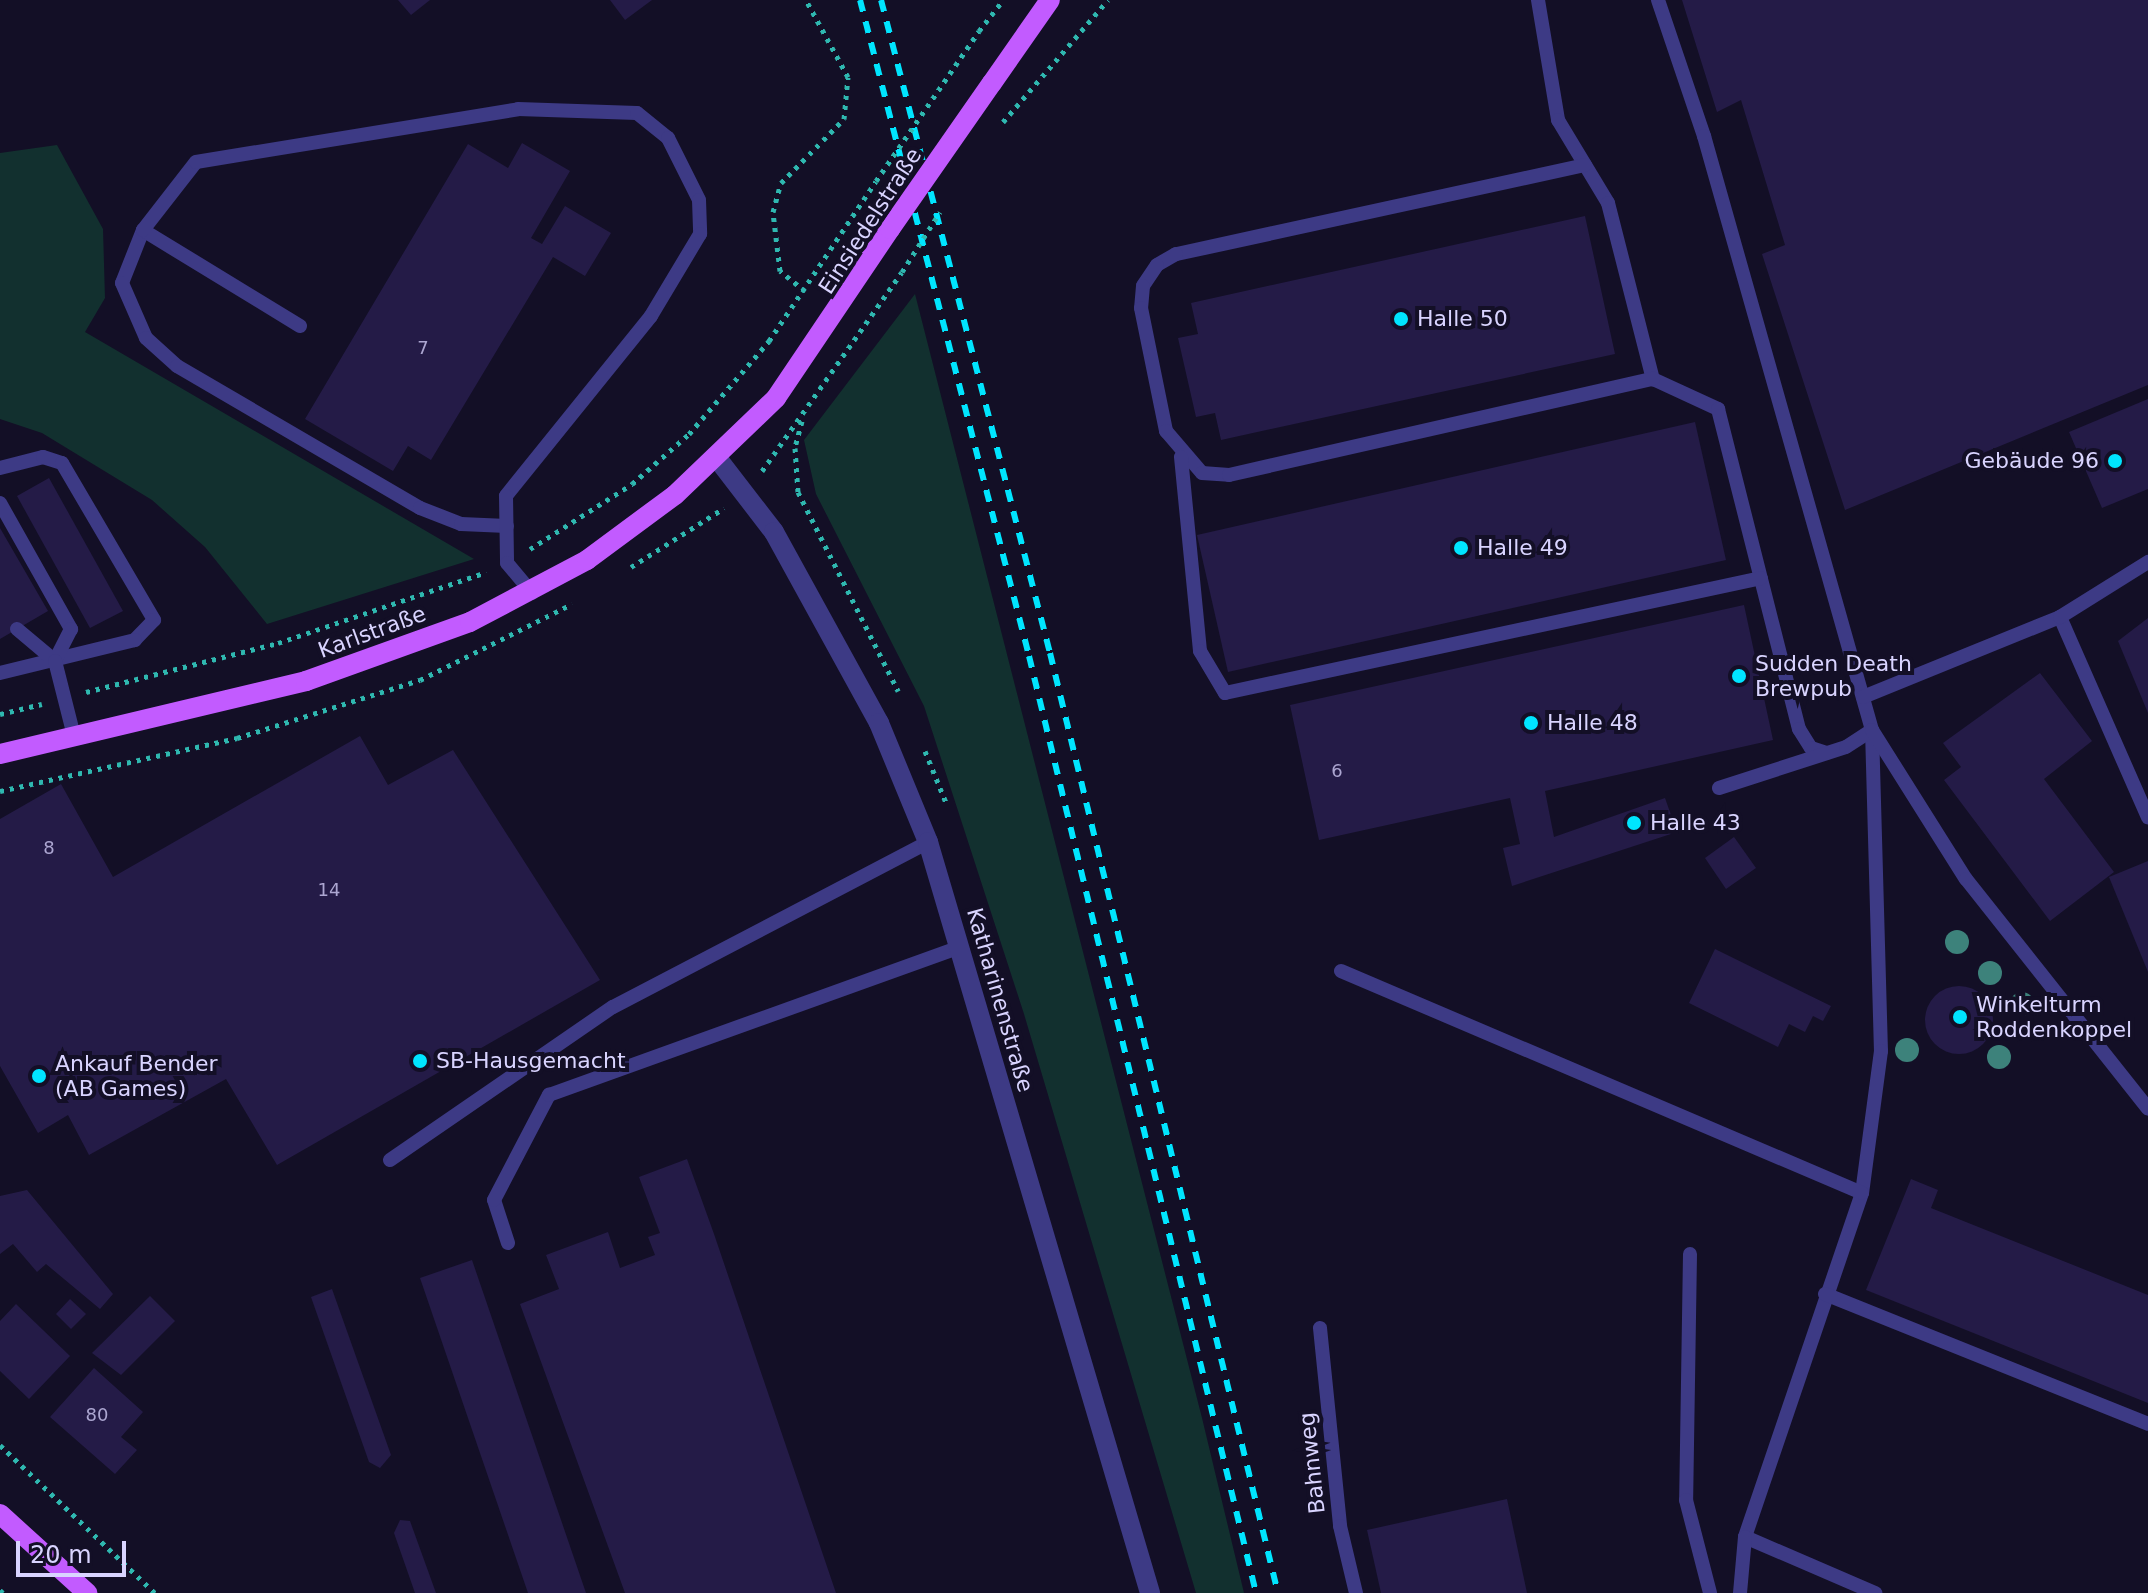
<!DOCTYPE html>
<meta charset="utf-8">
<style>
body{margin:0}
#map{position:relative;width:2148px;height:1593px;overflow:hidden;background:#130f26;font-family:"DejaVu Sans",sans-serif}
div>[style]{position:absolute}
.green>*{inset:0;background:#12302f}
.building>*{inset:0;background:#241b47}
.round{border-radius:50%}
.path>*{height:5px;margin-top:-2.5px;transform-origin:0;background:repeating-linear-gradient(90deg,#2fb8b0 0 4px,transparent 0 10px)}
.service>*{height:14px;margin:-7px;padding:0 7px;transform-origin:7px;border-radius:7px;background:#3d3a85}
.minor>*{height:20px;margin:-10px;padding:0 10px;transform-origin:10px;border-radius:10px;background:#3d3a85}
.primary>*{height:20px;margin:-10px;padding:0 10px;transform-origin:10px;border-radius:10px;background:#c25bff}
.rail>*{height:6px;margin-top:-3px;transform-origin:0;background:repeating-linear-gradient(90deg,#00e5ff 0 12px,transparent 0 22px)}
.path-bridge>*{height:5px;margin-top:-2.5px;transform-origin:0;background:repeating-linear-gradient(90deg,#2fb8b0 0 4px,transparent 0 10px)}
.primary-bridge>*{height:20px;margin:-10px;padding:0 10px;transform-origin:10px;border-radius:10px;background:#c25bff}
.trees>*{width:24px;height:24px;margin:-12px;border-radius:50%;background:#3d827b}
.dots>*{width:22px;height:22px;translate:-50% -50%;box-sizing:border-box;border:4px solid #130f26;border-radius:50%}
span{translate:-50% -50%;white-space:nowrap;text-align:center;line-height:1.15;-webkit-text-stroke:8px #130f26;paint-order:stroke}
.number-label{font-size:18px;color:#aca6d1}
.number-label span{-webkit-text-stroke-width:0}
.street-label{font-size:22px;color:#d9d4ff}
.poi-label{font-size:22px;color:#d9d4ff}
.left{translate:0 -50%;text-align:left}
.right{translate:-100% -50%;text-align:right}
.scale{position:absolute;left:16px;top:1541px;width:110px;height:36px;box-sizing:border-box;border:4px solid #d9d4ff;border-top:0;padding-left:10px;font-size:24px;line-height:28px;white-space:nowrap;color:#d9d4ff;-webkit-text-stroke:6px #130f26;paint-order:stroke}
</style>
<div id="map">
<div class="green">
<div style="clip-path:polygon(57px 145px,103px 229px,105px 298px,85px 332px,474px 559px,267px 624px,205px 547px,152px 500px,42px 433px,0 419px,0 153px)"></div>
<div style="clip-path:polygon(915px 294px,1202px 1418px,1244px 1593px,1196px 1593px,1024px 1014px,924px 706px,816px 494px,804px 440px)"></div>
</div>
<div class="building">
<div style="clip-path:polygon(398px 0,430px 0,411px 15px)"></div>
<div style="clip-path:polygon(610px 0,652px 0,625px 20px)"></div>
<div style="clip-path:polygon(1682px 0,2148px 0,2148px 385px,1845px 510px,1762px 254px,1785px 245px,1741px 100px,1717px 112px)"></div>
<div style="clip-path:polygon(522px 143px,570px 171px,531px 238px,542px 244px,565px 206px,611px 233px,585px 276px,553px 257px,431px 460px,408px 446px,393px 471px,305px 419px,468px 144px,508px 168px)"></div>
<div style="clip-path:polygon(1585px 216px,1615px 354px,1221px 440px,1215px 413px,1196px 417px,1178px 338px,1198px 334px,1191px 303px)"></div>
<div style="clip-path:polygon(2148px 399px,2148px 489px,2102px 508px,2069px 432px)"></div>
<div style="clip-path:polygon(1695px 422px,1726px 560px,1228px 672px,1197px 535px)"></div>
<div style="clip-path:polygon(49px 478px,123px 611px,90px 628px,17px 496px)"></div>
<div style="clip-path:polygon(0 528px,48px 611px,0 639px)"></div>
<div style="clip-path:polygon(1744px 605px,1773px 740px,1545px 791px,1554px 837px,1665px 798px,1677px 832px,1512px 886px,1503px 848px,1520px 844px,1510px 798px,1319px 840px,1290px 705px)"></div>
<div style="clip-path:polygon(2148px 618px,2148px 713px,2118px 641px)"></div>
<div style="clip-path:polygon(2040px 673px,2092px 741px,2044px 779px,2114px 872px,2050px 921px,1944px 780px,1961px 767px,1943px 743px)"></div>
<div style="clip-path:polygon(360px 736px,388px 785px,453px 750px,600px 980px,277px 1165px,226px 1079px,89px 1155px,68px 1115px,38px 1133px,0 1066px,0 819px,61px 784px,113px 877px)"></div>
<div style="clip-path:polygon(1734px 837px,1756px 868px,1726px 889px,1705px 858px)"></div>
<div style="clip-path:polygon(2148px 861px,2148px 972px,2109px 877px)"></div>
<div style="clip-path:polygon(1715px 949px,1831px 1006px,1823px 1021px,1813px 1016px,1805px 1032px,1789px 1024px,1778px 1047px,1689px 1003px)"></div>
<div class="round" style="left:1925px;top:986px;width:68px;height:68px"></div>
<div style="clip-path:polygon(687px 1159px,714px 1234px,836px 1593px,625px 1593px,520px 1304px,559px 1289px,546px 1255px,608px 1232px,620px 1268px,655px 1255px,648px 1237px,660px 1233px,639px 1177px)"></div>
<div style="clip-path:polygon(1911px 1179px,1938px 1190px,1931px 1208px,2148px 1295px,2148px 1403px,1866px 1290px)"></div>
<div style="clip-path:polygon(27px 1190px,113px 1294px,100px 1309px,46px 1264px,37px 1272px,13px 1244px,0 1254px,0 1196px)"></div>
<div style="clip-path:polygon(472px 1260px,586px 1593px,528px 1593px,420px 1278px)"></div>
<div style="clip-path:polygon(332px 1289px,391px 1455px,380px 1468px,369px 1462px,311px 1297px)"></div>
<div style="clip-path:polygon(150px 1296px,175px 1321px,121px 1375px,92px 1353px)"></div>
<div style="clip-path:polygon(70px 1299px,86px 1314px,71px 1329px,56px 1314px)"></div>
<div style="clip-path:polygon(16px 1304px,70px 1356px,29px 1399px,0 1371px,0 1321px)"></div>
<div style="clip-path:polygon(94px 1368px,143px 1412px,121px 1437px,137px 1450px,115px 1474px,50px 1417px)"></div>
<div style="clip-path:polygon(1507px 1499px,1527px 1593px,1381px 1593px,1367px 1530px)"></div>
<div style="clip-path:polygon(400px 1520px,410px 1521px,436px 1593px,415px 1593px,394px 1533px)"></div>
</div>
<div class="path">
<div style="left:979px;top:31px;width:39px;rotate:-52deg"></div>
<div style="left:1003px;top:122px;width:161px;rotate:-49.3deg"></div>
<div style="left:805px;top:291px;width:32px;rotate:-141deg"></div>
<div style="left:780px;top:271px;width:59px;rotate:-96.8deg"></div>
<div style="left:773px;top:212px;width:30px;rotate:-75deg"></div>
<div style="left:781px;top:183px;width:90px;rotate:-45.5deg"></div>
<div style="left:844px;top:119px;width:42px;rotate:-84.6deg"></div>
<div style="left:848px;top:77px;width:88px;rotate:-118.6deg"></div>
<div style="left:802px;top:421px;width:28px;rotate:105deg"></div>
<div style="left:795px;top:448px;width:44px;rotate:86.1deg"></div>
<div style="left:798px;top:492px;width:223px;rotate:63.3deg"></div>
<div style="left:762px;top:471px;width:243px;rotate:-54.9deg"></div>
<div style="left:530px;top:549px;width:121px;rotate:-32.5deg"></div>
<div style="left:632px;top:484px;width:76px;rotate:-41.3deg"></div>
<div style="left:689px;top:434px;width:123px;rotate:-49.3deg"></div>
<div style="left:769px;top:341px;width:192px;rotate:-56.2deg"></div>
<div style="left:631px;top:567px;width:110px;rotate:-32.4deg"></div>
<div style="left:86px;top:692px;width:198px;rotate:-14.3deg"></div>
<div style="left:278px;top:643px;width:220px;rotate:-18.8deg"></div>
<div style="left:0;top:714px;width:43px;rotate:-13.4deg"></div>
<div style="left:925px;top:751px;width:58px;rotate:67.8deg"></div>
<div style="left:0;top:791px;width:243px;rotate:-12.6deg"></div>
<div style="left:237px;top:738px;width:192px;rotate:-17.6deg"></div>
<div style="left:420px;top:680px;width:170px;rotate:-26.6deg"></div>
<div style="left:0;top:1445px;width:214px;rotate:43.7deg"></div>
<div style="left:0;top:1590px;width:4px;rotate:45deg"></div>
</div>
<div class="service">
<div style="left:1538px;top:0;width:122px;rotate:80.5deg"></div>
<div style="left:1558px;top:120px;width:97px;rotate:58.9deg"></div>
<div style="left:1608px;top:203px;width:182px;rotate:75.7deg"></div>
<div style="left:1653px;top:379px;width:72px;rotate:24.8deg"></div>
<div style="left:1718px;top:409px;width:330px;rotate:75.8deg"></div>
<div style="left:1799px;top:729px;width:22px;rotate:58deg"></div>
<div style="left:1811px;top:748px;width:16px;rotate:18deg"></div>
<div style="left:1658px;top:0;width:144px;rotate:71.3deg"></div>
<div style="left:1704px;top:136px;width:617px;rotate:74.21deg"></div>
<div style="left:1872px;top:730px;width:321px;rotate:88.4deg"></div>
<div style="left:1881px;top:1051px;width:143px;rotate:97.6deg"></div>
<div style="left:1862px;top:1193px;width:363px;rotate:108.8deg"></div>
<div style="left:1745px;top:1537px;width:142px;rotate:23.3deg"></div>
<div style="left:1585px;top:165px;width:419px;rotate:167.7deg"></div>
<div style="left:1176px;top:254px;width:22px;rotate:150deg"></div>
<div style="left:1157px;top:265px;width:25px;rotate:124deg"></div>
<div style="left:1143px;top:286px;width:22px;rotate:95deg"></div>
<div style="left:1141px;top:308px;width:126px;rotate:78.5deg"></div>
<div style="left:1166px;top:431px;width:55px;rotate:49.4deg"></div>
<div style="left:1202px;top:473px;width:27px;rotate:4deg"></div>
<div style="left:1229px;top:475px;width:435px;rotate:-12.8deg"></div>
<div style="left:143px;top:230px;width:57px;rotate:111.6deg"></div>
<div style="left:122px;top:283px;width:60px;rotate:66.4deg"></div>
<div style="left:146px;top:338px;width:42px;rotate:42.1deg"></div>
<div style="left:177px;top:366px;width:281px;rotate:30.3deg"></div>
<div style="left:420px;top:508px;width:44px;rotate:21.3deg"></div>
<div style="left:461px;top:524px;width:46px;rotate:2.5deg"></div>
<div style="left:300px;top:326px;width:184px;rotate:-148.6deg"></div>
<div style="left:143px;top:230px;width:86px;rotate:-52.1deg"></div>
<div style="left:196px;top:162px;width:326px;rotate:-9.3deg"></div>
<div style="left:518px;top:109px;width:119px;rotate:1.9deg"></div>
<div style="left:637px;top:113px;width:40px;rotate:39deg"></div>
<div style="left:668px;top:138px;width:69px;rotate:63.4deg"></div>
<div style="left:699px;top:200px;width:34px;rotate:88deg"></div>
<div style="left:700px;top:234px;width:96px;rotate:120.9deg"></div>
<div style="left:651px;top:316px;width:231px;rotate:128.9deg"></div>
<div style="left:506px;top:496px;width:67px;rotate:89.1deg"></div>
<div style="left:507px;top:563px;width:39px;rotate:50deg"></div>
<div style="left:1181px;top:457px;width:195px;rotate:84.4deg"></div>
<div style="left:1200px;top:651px;width:49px;rotate:59.2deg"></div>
<div style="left:1225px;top:693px;width:548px;rotate:-12.11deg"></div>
<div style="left:0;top:468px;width:44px;rotate:-14.3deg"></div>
<div style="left:43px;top:457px;width:20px;rotate:18deg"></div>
<div style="left:62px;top:463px;width:182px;rotate:59.6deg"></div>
<div style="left:154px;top:620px;width:28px;rotate:134deg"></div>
<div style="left:135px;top:640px;width:139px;rotate:166.3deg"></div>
<div style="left:0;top:503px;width:145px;rotate:60.6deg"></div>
<div style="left:71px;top:629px;width:36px;rotate:117deg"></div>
<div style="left:2060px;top:617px;width:219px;rotate:66.3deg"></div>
<div style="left:17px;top:629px;width:50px;rotate:40.1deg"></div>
<div style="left:55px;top:661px;width:77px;rotate:75.8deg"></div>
<div style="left:1863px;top:697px;width:213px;rotate:-22.1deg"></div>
<div style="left:2060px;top:617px;width:104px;rotate:-32deg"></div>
<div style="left:1719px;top:788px;width:133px;rotate:-17.9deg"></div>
<div style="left:1846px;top:747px;width:31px;rotate:-33deg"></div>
<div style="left:1872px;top:730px;width:176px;rotate:57.8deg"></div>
<div style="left:1966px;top:879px;width:293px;rotate:51.6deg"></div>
<div style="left:1341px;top:971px;width:566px;rotate:23.08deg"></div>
<div style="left:390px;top:1160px;width:270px;rotate:-34.5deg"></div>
<div style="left:613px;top:1007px;width:356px;rotate:-27.6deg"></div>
<div style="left:508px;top:1243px;width:45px;rotate:-108deg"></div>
<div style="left:494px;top:1200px;width:119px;rotate:-62.4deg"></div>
<div style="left:549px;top:1095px;width:436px;rotate:-19.8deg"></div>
<div style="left:1690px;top:1254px;width:246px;rotate:90.9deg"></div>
<div style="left:1686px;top:1500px;width:96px;rotate:75.5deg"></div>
<div style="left:1825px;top:1294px;width:348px;rotate:21.9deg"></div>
<div style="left:1320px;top:1328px;width:199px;rotate:84.2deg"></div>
<div style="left:1340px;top:1526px;width:69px;rotate:76.6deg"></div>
<div style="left:1740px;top:1593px;width:56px;rotate:-84.9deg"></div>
</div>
<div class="minor">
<div style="left:717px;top:458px;width:93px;rotate:52.4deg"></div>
<div style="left:774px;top:532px;width:218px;rotate:61.2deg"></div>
<div style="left:879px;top:723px;width:129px;rotate:67.6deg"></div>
<div style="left:928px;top:842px;width:783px;rotate:73.53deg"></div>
</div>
<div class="primary">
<div style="left:992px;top:83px;width:101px;rotate:-55.1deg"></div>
<div style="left:0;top:754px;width:315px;rotate:-13.4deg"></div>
<div style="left:306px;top:681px;width:174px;rotate:-19.8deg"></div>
<div style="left:470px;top:622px;width:132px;rotate:-27.9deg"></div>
<div style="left:587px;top:560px;width:109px;rotate:-36.5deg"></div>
<div style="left:675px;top:495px;width:140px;rotate:-43.8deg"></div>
<div style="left:776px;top:398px;width:204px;rotate:-56deg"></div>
<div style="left:0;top:1514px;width:118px;rotate:42.2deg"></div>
</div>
<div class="rail">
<div style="left:860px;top:0;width:677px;rotate:75.55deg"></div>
<div style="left:1029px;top:656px;width:964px;rotate:76.38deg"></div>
<div style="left:881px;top:0;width:675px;rotate:75.49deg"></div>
<div style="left:1050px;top:653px;width:967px;rotate:76.37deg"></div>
</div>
<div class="path-bridge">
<div style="left:876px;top:181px;width:182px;rotate:-55.5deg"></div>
<div style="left:902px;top:272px;width:71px;rotate:-57.7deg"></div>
</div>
<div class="primary-bridge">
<div style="left:890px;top:229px;width:178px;rotate:-55.1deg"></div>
</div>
<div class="trees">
<div style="left:1957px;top:942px"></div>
<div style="left:1990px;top:973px"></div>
<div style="left:2022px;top:1004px"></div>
<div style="left:1907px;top:1050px"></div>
<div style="left:1999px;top:1057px"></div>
</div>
<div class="dots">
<div style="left:1401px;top:319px;background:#00e5ff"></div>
<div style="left:2115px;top:461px;background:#00e5ff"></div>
<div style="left:1461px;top:548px;background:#00e5ff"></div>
<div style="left:1739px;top:676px;background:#00e5ff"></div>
<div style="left:1531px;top:723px;background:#00e5ff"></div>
<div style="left:1634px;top:823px;background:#00e5ff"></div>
<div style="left:1960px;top:1017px;background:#00e5ff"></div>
<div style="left:420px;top:1061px;background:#00e5ff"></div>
<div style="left:39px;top:1076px;background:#00e5ff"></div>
</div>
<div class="number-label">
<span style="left:423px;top:348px">7</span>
<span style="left:1337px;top:771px">6</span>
<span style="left:49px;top:848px">8</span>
<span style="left:329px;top:890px">14</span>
<span style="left:97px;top:1415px">80</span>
</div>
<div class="street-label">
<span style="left:870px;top:221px;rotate:-57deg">Einsiedelstraße</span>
<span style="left:372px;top:632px;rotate:-20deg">Karlstraße</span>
<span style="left:1000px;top:1000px;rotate:74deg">Katharinenstraße</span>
<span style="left:1312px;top:1463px;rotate:-96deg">Bahnweg</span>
</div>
<div class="poi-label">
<span class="left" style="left:1417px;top:319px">Halle 50</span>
<span class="right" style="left:2099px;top:461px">Gebäude 96</span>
<span class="left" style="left:1477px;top:548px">Halle 49</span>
<span class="left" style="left:1755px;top:676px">Sudden Death<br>Brewpub</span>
<span class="left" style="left:1547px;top:723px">Halle 48</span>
<span class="left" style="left:1650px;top:823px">Halle 43</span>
<span class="left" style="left:1976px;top:1017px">Winkelturm<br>Roddenkoppel</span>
<span class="left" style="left:436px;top:1061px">SB-Hausgemacht</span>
<span class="left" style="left:55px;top:1076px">Ankauf Bender<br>(AB Games)</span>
</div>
<div class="scale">20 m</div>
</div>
